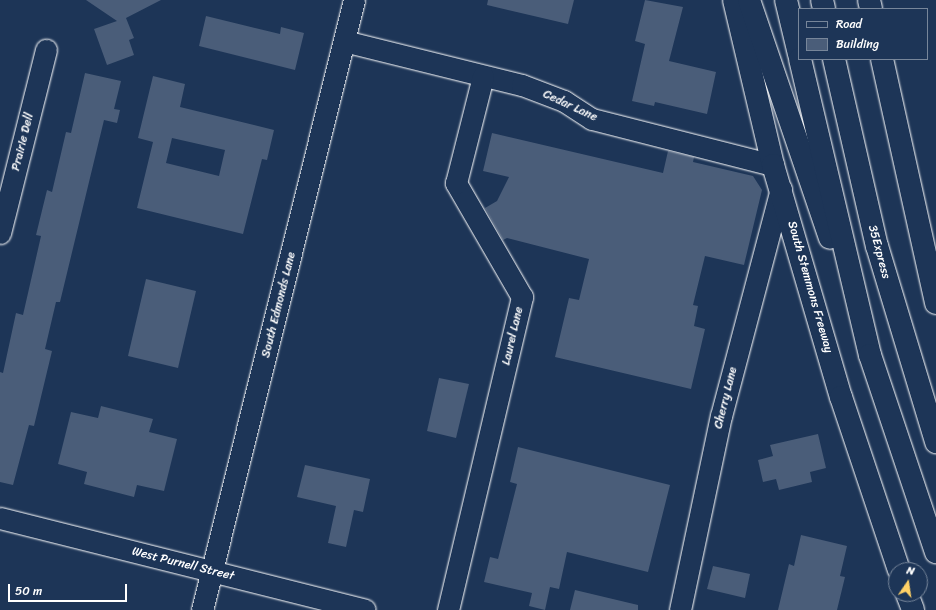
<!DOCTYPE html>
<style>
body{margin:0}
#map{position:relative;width:936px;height:610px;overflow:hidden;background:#1d3557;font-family:Sriracha,sans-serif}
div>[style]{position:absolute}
.building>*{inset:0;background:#4a5d79}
.roads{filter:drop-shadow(0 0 1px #fff) drop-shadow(0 0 1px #fff)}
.minor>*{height:21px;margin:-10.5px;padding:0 10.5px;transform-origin:10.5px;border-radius:10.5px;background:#1d3557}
.major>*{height:22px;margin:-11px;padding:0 11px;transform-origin:11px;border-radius:11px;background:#1d3557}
.highway>*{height:22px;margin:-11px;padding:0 11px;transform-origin:11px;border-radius:11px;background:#1d3557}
span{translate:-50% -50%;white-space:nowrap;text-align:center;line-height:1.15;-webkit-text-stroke:4px #1d3557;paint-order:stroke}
.street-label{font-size:12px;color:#fff}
.legend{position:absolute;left:798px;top:8px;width:130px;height:52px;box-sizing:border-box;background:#1d3557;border:1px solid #77869a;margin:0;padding:5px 7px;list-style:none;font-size:12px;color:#fff}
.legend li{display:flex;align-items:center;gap:8px;height:20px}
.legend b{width:20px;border:1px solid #77869a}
.north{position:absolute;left:888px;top:562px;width:40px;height:40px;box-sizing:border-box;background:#1d3557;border:1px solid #77869a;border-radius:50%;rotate:13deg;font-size:11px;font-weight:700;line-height:16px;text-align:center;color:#fff}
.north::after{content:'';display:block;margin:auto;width:14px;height:18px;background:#ffd166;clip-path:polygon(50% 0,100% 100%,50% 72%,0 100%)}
.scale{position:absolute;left:8px;top:584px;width:119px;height:18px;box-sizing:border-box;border:2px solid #fff;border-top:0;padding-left:5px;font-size:12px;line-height:14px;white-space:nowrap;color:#fff;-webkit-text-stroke:3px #1d3557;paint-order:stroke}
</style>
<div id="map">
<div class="building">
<div style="clip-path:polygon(86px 0,161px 0,126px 18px,134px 38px,129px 40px,134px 55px,107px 65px,94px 29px,117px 21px)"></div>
<div style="clip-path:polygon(488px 0,574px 0,568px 24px,487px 5px)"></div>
<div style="clip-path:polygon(645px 0,683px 7px,669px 61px,716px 72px,707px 114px,655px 102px,654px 106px,632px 101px,645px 44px,635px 41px)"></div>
<div style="clip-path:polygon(206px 16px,280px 34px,281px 27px,304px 33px,295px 70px,199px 46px)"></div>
<div style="clip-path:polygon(85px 73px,121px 81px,114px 109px,120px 110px,117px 123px,104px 120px,60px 302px,56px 302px,45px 349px,52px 351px,34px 426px,29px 425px,13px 485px,0 482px,0 372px,3px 373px,16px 313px,23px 315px,41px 236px,36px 235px,47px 190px,52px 192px,66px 132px,71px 133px)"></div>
<div style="clip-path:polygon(evenodd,153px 76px,185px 84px,180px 107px,274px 130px,267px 160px,262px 159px,243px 234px,137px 208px,153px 142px,138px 138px,153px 76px,172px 138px,225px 150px,219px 176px,166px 163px,172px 138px)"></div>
<div style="clip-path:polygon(492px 133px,663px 173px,668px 151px,694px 157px,693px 162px,753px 176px,762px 190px,744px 265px,705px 256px,693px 305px,698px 306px,694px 326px,705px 329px,691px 389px,555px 357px,569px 298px,579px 300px,589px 259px,507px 238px,503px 240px,485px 208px,497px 201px,509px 177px,483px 171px)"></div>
<div style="clip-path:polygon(146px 279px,196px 291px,178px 368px,128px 356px)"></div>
<div style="clip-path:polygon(439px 378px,469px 384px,456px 438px,427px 431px)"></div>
<div style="clip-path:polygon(101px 406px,153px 419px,149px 432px,177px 439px,164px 491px,137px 485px,134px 497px,84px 484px,87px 472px,58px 464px,71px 412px,98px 418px)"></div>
<div style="clip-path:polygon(818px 434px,826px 468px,810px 472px,812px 482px,779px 490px,776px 479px,763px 482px,758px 460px,773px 456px,770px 445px)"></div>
<div style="clip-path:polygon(518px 447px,670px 485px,648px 572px,567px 552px,559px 589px,550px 587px,545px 610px,529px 606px,532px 593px,484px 582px,490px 557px,498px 559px,517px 484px,510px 482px)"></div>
<div style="clip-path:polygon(305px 465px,370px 479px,363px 512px,354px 510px,346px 547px,328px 543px,336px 506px,297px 497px)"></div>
<div style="clip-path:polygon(801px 535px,847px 546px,840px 576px,845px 577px,837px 610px,778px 610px,789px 564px,794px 566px)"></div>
<div style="clip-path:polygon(713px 566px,750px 574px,745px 598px,707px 589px)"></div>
<div style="clip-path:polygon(575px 590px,638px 605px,638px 610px,570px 610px)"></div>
</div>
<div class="roads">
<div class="minor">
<div style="left:344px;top:41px;width:183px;rotate:13.9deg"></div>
<div style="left:522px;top:85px;width:45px;rotate:20.9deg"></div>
<div style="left:564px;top:101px;width:33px;rotate:33deg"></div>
<div style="left:592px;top:119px;width:187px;rotate:14.3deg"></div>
<div style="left:0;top:233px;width:189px;rotate:-75.9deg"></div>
<div style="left:0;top:518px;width:376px;rotate:14.1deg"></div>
<div style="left:202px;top:610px;width:629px;rotate:-76.01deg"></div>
<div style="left:448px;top:610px;width:322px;rotate:-76.7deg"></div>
<div style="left:522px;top:297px;width:132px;rotate:-120.1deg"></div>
<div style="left:456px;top:183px;width:110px;rotate:-75.8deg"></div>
<div style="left:680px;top:610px;width:198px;rotate:-78.1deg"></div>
<div style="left:721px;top:416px;width:235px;rotate:-75.2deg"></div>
</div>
<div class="major">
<div style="left:734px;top:0;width:170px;rotate:76.7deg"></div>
<div style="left:773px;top:165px;width:242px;rotate:73.7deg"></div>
<div style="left:841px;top:397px;width:182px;rotate:71.5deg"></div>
<div style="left:907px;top:594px;width:17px;rotate:69deg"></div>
</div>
<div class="highway">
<div style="left:749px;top:0;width:251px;rotate:71.2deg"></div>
<div style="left:786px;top:0;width:56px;rotate:76.5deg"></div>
<div style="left:822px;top:0;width:9px;rotate:77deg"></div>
<div style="left:869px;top:0;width:9px;rotate:77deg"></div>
<div style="left:800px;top:59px;width:304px;rotate:76.7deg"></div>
<div style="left:870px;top:355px;width:208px;rotate:71.5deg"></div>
<div style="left:834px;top:59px;width:192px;rotate:77.1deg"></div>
<div style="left:877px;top:246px;width:205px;rotate:73.2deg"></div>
<div style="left:882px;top:59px;width:250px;rotate:77.5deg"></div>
</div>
</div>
<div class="street-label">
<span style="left:570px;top:106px;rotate:25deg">Cedar Lane</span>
<span style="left:23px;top:142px;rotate:-76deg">Prairie Dell</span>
<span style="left:879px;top:252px;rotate:75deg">35Express</span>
<span style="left:810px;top:287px;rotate:74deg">South Stemmons Freeway</span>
<span style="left:279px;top:305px;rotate:-76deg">South Edmonds Lane</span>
<span style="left:513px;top:336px;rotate:-77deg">Laurel Lane</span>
<span style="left:726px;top:398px;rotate:-76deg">Cherry Lane</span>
<span style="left:183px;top:564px;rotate:14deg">West Purnell Street</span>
</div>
<ul class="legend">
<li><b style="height:5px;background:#1d3557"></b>Road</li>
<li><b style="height:11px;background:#4a5d79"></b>Building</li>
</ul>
<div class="north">N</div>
<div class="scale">50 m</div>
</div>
